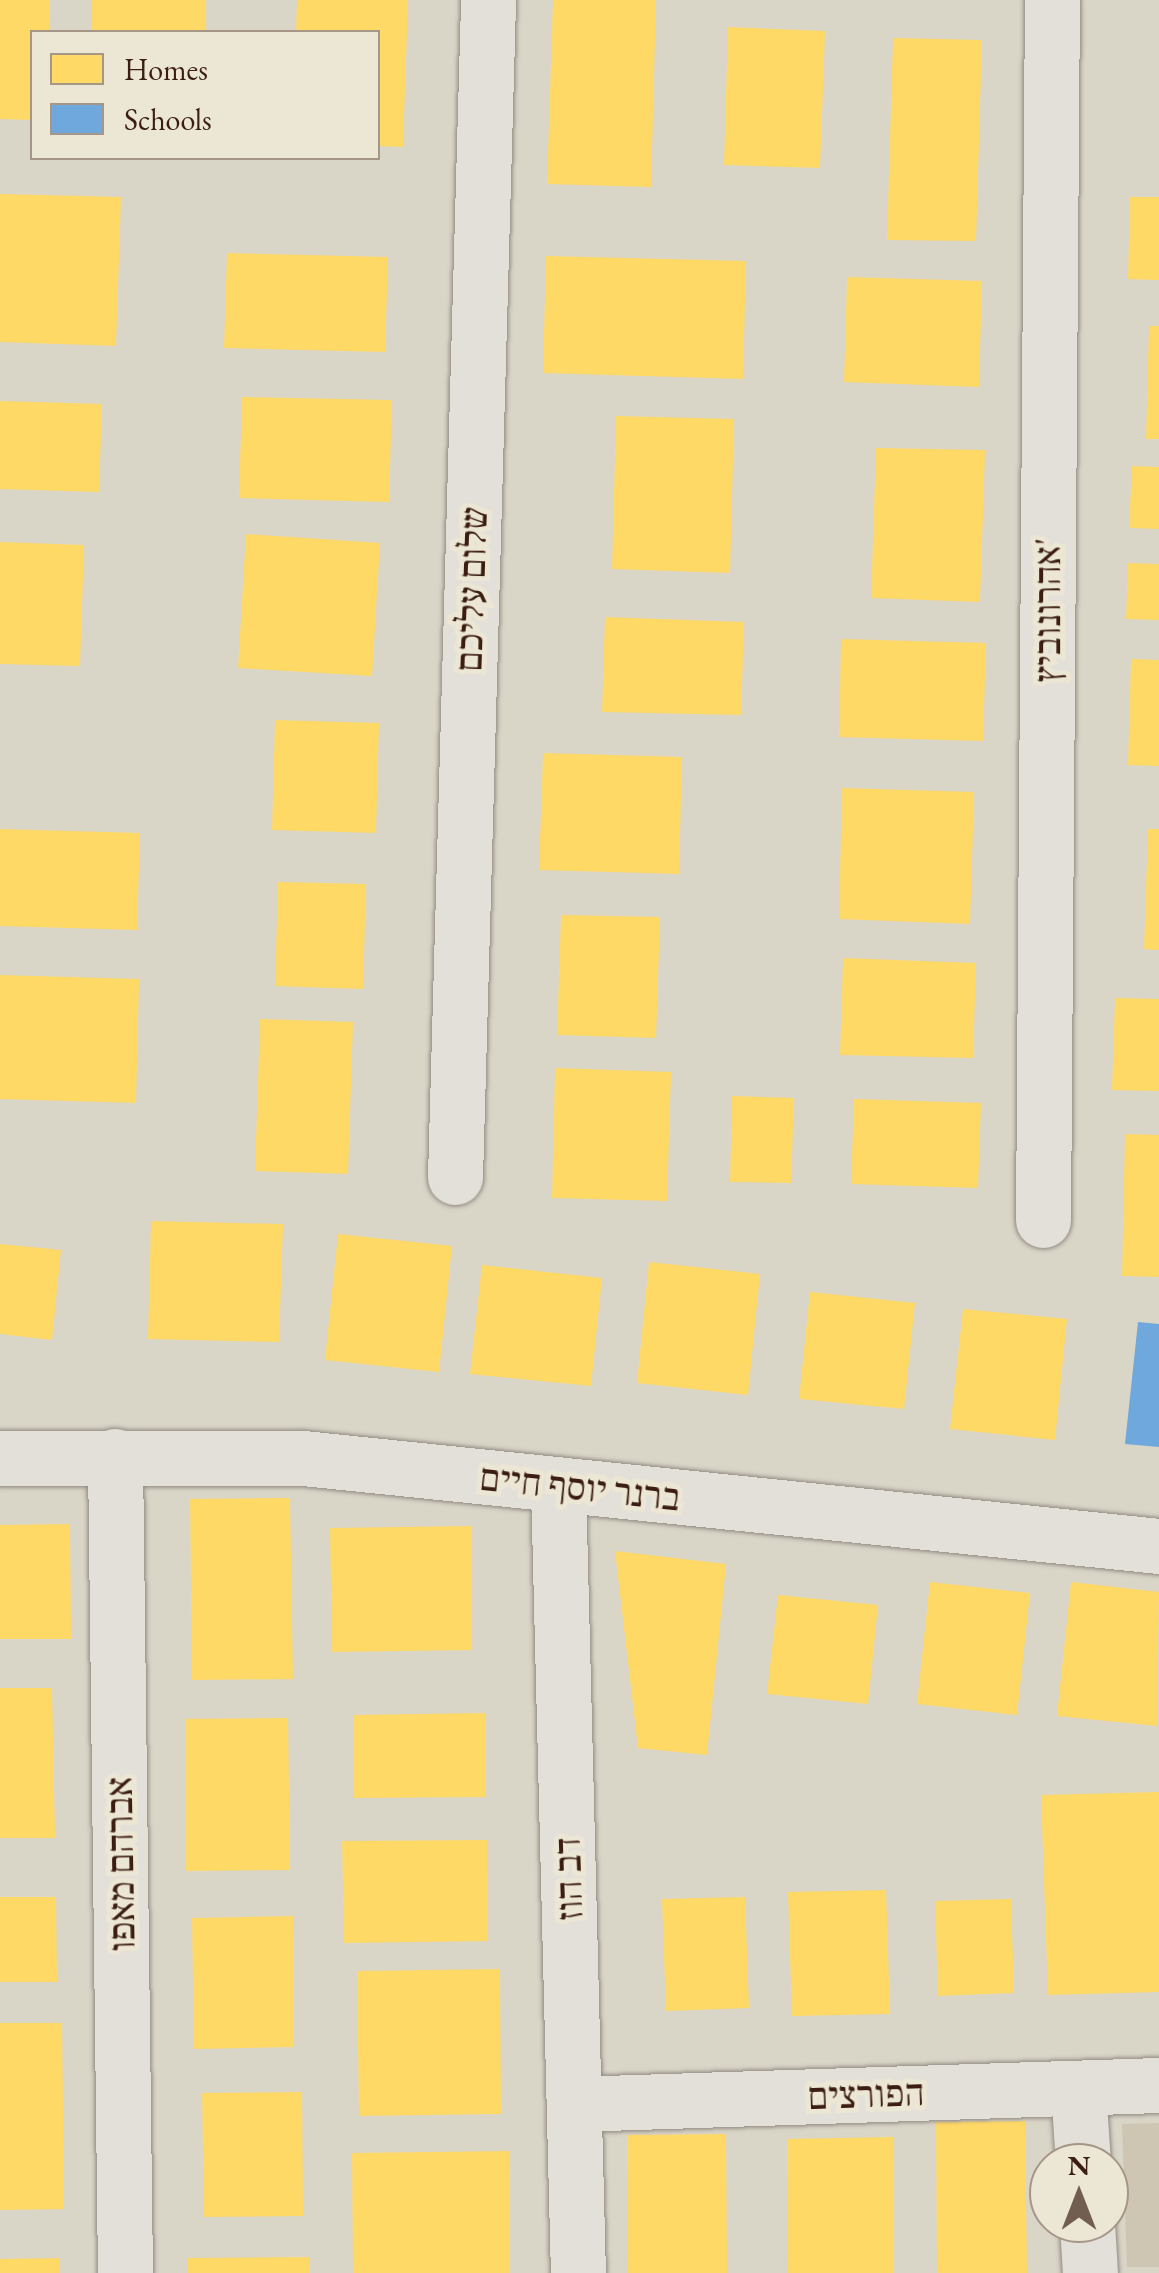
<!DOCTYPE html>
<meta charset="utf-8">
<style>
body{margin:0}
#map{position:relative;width:1159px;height:2273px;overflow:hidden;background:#d9d5c7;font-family:"EB Garamond","Frank Ruhl Libre",serif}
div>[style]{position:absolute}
.green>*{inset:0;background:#cec6b3}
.homes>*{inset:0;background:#ffd966}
.schools>*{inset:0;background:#6fa8dc}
.roads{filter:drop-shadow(0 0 2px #928b82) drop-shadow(0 0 2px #928b82)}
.street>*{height:55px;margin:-27.5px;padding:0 27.5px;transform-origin:27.5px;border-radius:27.5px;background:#e3e0d9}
span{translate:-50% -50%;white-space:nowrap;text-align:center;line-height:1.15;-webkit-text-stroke:10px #ece6d5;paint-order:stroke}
.street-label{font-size:38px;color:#3b1d12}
.legend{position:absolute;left:30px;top:30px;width:350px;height:130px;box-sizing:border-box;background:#ece6d5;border:2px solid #a59687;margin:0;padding:12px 18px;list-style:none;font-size:30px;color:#3b1d12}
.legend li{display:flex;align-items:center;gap:20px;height:50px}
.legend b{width:50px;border:2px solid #a59687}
.north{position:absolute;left:1029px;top:2143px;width:100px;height:100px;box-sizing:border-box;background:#ece6d5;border:2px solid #a59687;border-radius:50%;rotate:0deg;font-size:28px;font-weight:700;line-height:40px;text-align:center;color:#3b1d12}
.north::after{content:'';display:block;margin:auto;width:35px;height:45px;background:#725d51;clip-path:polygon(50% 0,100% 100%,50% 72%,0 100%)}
</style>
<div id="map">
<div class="green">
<div style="clip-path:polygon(1159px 2123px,1159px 2267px,1127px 2267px,1122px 2124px)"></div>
</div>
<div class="homes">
<div style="clip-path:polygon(0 0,50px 0,49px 32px,32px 32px,32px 120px,0 119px)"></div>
<div style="clip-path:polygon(92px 0,206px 0,205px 32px,91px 32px)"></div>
<div style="clip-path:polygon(297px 0,408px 0,403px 147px,378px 146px,378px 32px,296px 32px)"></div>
<div style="clip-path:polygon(553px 0,656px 0,651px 187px,547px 184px)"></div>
<div style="clip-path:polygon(728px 27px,825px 31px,820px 168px,724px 165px)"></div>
<div style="clip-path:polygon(893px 38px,982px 40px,976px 241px,887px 240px)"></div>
<div style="clip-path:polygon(0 194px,121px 197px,116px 346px,0 342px)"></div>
<div style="clip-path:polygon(1130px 197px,1159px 197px,1159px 280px,1128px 279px)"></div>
<div style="clip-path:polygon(227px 253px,388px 257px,385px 352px,224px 348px)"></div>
<div style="clip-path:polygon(546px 256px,746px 261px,743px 379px,543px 373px)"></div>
<div style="clip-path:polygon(847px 277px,982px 281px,979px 387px,844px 382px)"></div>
<div style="clip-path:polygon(1149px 326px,1159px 326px,1159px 439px,1146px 439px)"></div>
<div style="clip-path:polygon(242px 397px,392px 400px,389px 502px,239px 498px)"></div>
<div style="clip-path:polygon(0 401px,102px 404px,99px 492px,0 489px)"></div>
<div style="clip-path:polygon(616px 416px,734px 419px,730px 573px,612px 569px)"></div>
<div style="clip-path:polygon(876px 448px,985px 450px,980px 602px,871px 598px)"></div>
<div style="clip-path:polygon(1132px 466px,1159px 467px,1159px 529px,1129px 528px)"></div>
<div style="clip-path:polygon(246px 534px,380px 543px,372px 676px,238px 668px)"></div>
<div style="clip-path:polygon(0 542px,84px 545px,80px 666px,0 664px)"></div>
<div style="clip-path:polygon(1128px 563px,1159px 564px,1159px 620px,1126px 619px)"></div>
<div style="clip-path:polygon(605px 617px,744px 622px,741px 715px,602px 712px)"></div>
<div style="clip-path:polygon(841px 639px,986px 643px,983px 741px,839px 737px)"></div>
<div style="clip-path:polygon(1131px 659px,1159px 660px,1159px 766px,1128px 765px)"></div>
<div style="clip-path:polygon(275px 720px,379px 723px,376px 833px,272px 830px)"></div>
<div style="clip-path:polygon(543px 753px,682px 757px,679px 874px,539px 870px)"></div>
<div style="clip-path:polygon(842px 788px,974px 792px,970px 924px,839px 919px)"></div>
<div style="clip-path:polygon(0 829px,140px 833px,137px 930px,0 926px)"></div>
<div style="clip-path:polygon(1148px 829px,1159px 829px,1159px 950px,1144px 949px)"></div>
<div style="clip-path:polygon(278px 882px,366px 884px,363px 989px,275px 986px)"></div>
<div style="clip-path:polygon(561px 915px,660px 917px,656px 1038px,557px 1035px)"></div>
<div style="clip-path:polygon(843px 958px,976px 963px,973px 1058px,840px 1055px)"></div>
<div style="clip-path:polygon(0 975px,139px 979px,136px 1103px,0 1099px)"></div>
<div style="clip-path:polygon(1115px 998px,1159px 999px,1159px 1091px,1112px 1090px)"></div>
<div style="clip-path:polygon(260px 1019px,353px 1022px,348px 1174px,255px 1171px)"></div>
<div style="clip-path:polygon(555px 1068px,671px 1072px,667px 1201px,552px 1198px)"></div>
<div style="clip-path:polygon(732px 1096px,794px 1098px,791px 1183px,730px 1182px)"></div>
<div style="clip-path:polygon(854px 1099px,981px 1103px,978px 1188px,851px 1184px)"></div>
<div style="clip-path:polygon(1125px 1134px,1159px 1135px,1159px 1277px,1122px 1276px)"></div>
<div style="clip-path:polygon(151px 1221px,283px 1224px,279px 1342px,148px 1339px)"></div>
<div style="clip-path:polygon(338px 1234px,452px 1246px,439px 1372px,325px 1360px)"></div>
<div style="clip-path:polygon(0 1244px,61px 1250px,52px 1340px,0 1334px)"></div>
<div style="clip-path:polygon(649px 1262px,760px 1274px,748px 1395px,637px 1383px)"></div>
<div style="clip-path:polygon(482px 1265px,602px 1278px,591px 1386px,470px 1374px)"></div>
<div style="clip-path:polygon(810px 1292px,915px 1303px,904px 1409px,799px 1399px)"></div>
<div style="clip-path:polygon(963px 1309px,1067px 1319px,1055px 1440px,950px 1429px)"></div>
<div style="clip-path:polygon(290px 1498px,293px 1679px,192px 1680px,190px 1499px)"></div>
<div style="clip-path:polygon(70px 1524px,71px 1639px,0 1639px,0 1525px)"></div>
<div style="clip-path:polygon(472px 1526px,472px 1650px,332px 1652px,330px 1528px)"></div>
<div style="clip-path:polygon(615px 1551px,726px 1564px,707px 1755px,638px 1748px)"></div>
<div style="clip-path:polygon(930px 1582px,1030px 1593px,1017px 1715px,917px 1704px)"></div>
<div style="clip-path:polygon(1071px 1582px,1159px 1592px,1157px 1726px,1057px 1716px)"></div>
<div style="clip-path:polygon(778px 1595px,878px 1605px,868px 1704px,767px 1694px)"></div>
<div style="clip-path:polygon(0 1688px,52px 1688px,55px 1838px,0 1838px)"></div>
<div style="clip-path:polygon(485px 1713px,485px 1797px,354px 1798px,354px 1715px)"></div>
<div style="clip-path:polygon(288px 1718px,290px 1870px,186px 1871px,185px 1719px)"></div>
<div style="clip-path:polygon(1159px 1792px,1159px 1992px,1048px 1995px,1041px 1795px)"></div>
<div style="clip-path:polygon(487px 1840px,488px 1941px,344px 1943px,342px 1841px)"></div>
<div style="clip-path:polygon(886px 1890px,890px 2014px,792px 2016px,788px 1892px)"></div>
<div style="clip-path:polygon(0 1897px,56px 1897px,57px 1982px,0 1982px)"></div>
<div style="clip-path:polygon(745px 1897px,749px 2008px,666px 2011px,662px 1899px)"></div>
<div style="clip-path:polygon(1011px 1899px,1014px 1993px,938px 1996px,935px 1901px)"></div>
<div style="clip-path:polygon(293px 1916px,294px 2047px,194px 2049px,192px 1918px)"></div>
<div style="clip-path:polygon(500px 1969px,501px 2114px,359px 2116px,357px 1971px)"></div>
<div style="clip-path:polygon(0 2023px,62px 2023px,64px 2209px,0 2210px)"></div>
<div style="clip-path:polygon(302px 2092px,303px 2216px,204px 2217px,202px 2093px)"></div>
<div style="clip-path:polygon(1025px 2121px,1027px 2273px,937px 2273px,936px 2122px)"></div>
<div style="clip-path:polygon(726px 2134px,727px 2273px,628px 2273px,627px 2135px)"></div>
<div style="clip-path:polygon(893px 2137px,894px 2273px,788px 2273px,787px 2139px)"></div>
<div style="clip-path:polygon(509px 2151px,510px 2273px,353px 2273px,352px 2153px)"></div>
<div style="clip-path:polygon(309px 2257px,309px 2273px,188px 2273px,188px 2258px)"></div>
<div style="clip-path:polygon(60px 2258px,60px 2273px,0 2273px,0 2259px)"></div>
</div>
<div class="schools">
<div style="clip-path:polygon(1138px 1322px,1159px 1324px,1159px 1447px,1125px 1444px)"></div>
</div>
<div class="roads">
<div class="street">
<div style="left:455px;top:1177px;width:1177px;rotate:-88.39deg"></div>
<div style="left:1043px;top:1220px;width:1220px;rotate:-89.58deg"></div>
<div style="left:115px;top:1456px;width:817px;rotate:89.3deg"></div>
<div style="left:0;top:1458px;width:303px"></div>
<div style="left:303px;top:1458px;width:861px;rotate:5.87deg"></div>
<div style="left:558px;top:1485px;width:788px;rotate:88.55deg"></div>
<div style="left:1078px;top:2088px;width:75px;rotate:86.2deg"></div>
<div style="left:574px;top:2104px;width:585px;rotate:-1.86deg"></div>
<div style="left:1087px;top:2223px;width:50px;rotate:86.6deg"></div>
</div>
</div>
<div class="street-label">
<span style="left:471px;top:589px;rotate:-88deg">שלום עליכם</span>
<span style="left:1047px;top:610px;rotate:-90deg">אהרונוביץ'</span>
<span style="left:580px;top:1487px;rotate:6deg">ברנר יוסף חיים</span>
<span style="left:120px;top:1864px;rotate:-91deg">אברהם מאפו</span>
<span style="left:568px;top:1879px;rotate:-92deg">דב הוז</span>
<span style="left:866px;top:2094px;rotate:-2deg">הפורצים</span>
</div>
<ul class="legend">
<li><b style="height:28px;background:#ffd966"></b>Homes</li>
<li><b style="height:28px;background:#6fa8dc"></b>Schools</li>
</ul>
<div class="north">N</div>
</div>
